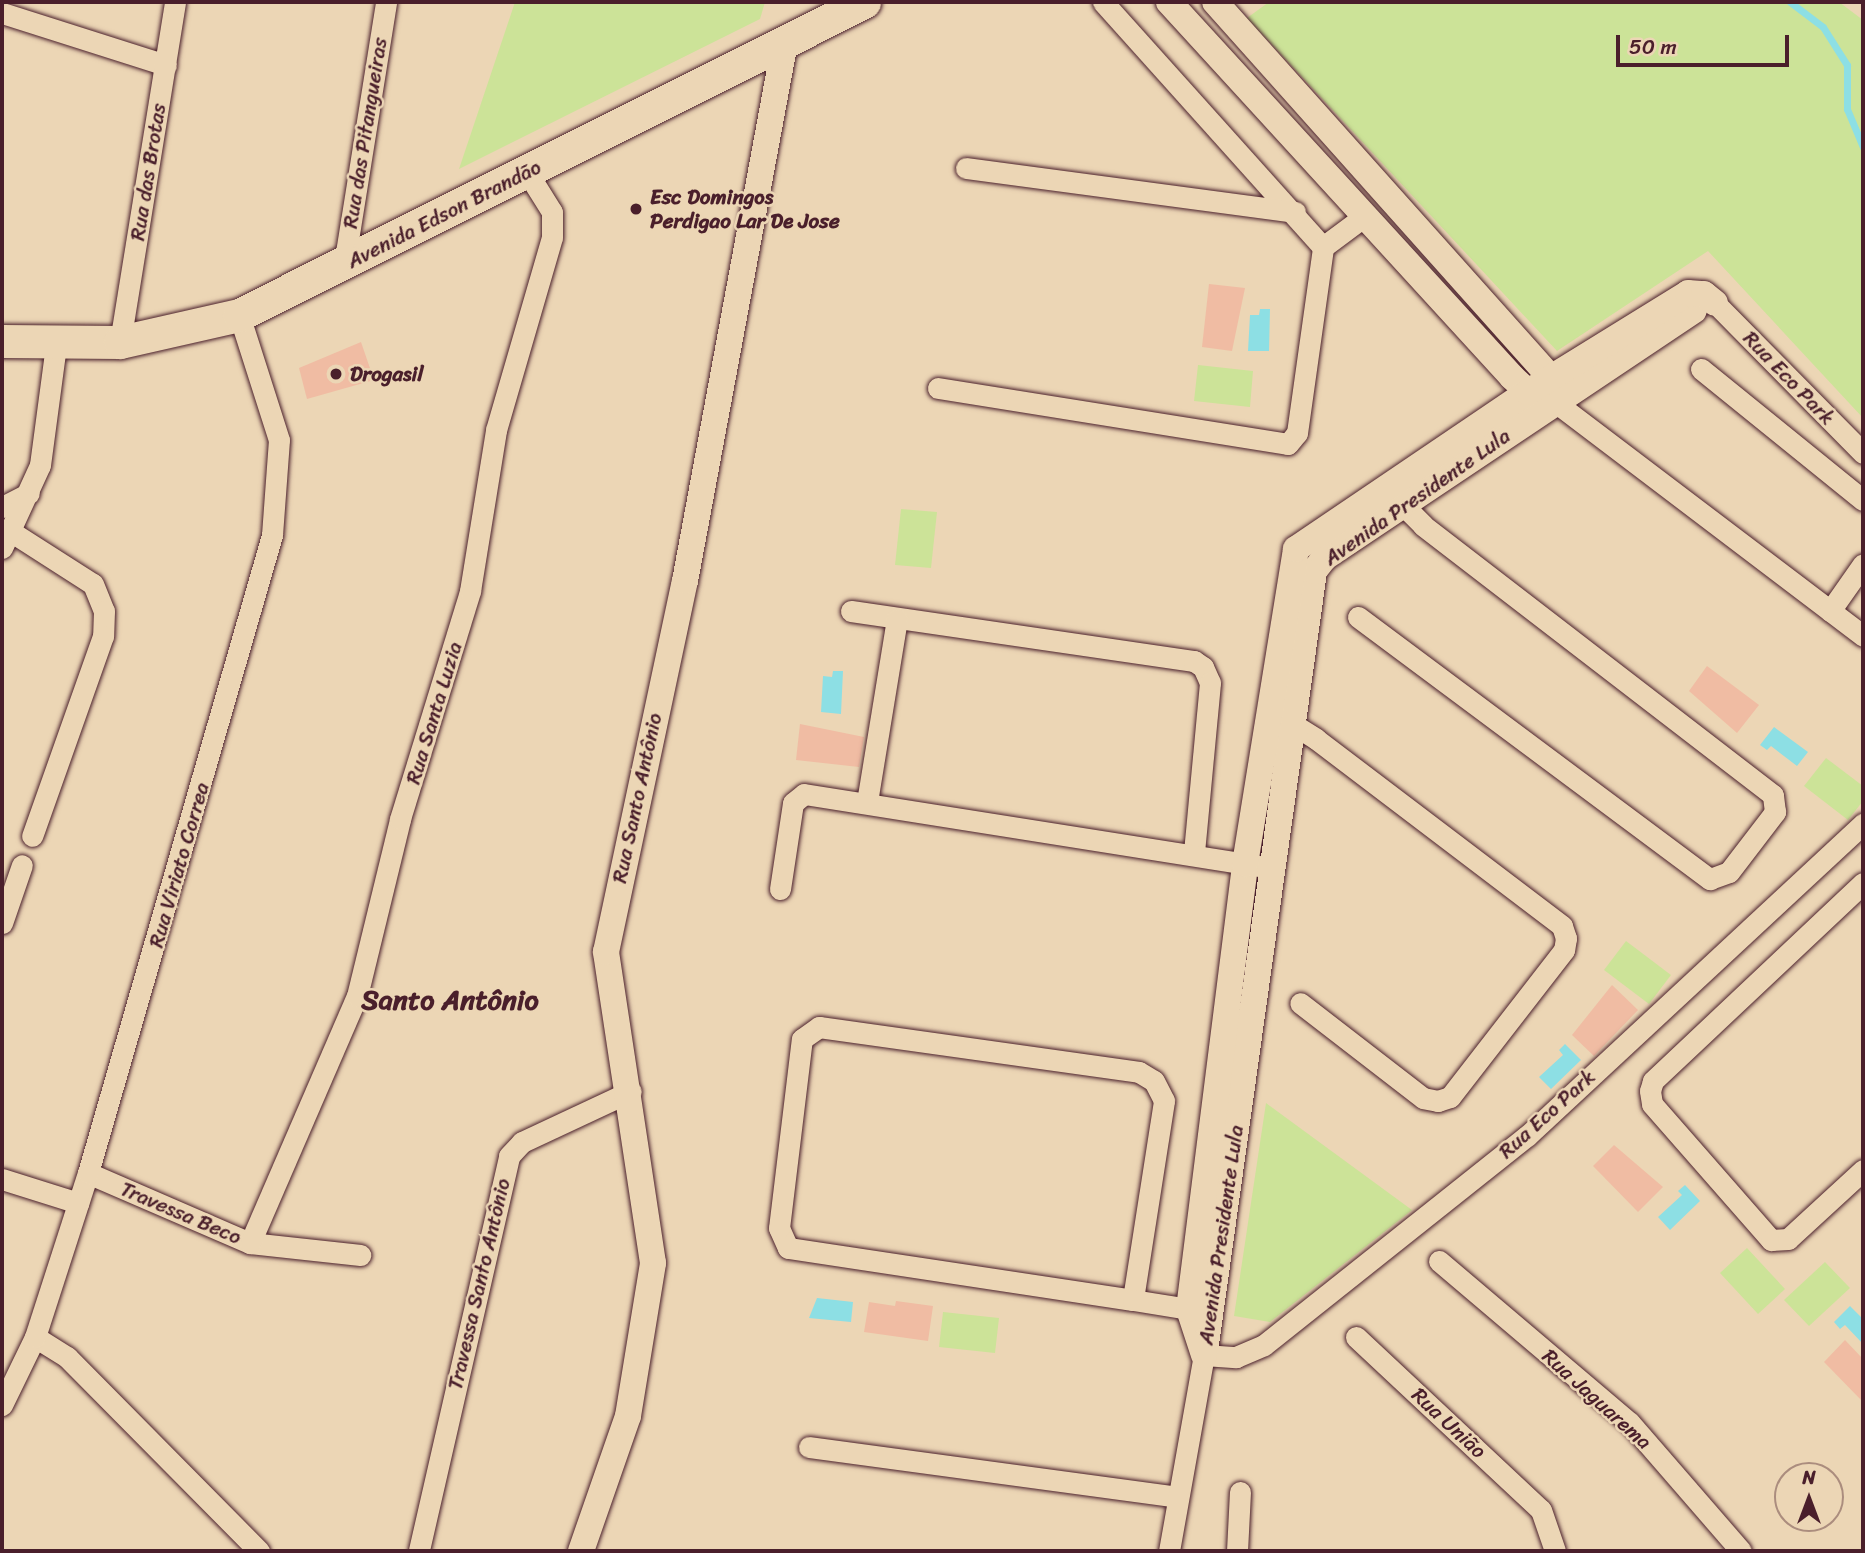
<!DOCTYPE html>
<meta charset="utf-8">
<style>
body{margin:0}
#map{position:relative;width:1865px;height:1553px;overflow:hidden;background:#ecd6b5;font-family:Sriracha,sans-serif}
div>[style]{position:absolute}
.green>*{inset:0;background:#cce398}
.water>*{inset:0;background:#8ddfe4}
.stream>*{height:7px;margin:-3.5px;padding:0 3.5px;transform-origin:3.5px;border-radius:3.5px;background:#8ddfe4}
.building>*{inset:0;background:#f0bca3}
.roads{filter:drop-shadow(0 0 2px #4a1f2b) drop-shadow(0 0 2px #4a1f2b)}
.minor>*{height:21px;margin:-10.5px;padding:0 10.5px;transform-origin:10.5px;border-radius:10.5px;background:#ecd6b5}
.tertiary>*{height:26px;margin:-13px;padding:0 13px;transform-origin:13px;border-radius:13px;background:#ecd6b5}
.primary>*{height:33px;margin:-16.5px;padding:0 16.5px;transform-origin:16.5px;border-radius:16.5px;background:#ecd6b5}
.dots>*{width:19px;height:19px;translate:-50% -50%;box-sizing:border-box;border:4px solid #ecd6b5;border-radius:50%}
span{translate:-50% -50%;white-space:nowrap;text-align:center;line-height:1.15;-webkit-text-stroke:5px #ecd6b5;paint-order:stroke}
.street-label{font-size:21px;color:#4a1f2b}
.poi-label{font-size:21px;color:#4a1f2b;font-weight:700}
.left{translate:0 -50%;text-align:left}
.district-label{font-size:28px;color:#4a1f2b;font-weight:700}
.frame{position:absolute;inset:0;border:4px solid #4a1f2b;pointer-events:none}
.north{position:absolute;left:1774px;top:1462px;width:70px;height:70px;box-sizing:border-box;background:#ecd6b5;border:2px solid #ab8d7e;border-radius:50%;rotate:0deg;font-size:19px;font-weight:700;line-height:28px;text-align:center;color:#4a1f2b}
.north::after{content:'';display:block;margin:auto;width:24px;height:32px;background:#4a1f2b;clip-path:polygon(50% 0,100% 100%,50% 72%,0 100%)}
.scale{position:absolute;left:1616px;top:35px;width:173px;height:32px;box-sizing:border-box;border:4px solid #4a1f2b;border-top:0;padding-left:9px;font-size:21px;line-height:24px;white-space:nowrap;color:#4a1f2b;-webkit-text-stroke:5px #ecd6b5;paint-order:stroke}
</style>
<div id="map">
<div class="green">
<div style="clip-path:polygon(515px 2px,765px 2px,760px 19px,459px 169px)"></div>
<div style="clip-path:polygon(1269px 2px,1839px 2px,1863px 20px,1863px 418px,1708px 251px,1557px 351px,1247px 18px)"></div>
<div style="clip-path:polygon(1198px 365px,1253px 371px,1250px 407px,1194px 401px)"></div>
<div style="clip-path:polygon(901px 509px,937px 512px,931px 568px,895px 565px)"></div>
<div style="clip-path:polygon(1826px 758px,1863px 786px,1863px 801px,1848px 820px,1804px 786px)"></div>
<div style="clip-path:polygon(1626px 941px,1671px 975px,1649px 1004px,1604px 970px)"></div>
<div style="clip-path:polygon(1266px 1103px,1412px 1210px,1270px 1322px,1234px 1316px)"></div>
<div style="clip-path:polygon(1747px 1248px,1785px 1289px,1758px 1314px,1720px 1273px)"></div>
<div style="clip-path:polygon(1825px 1262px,1850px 1288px,1809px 1326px,1784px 1300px)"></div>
<div style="clip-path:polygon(943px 1312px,999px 1318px,995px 1353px,939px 1347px)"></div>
</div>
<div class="water">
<div style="clip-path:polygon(1260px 309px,1270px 309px,1269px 351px,1248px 351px,1250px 315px,1259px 315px)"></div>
<div style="clip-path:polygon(833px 671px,843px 671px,841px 714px,821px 712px,823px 676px,832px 677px)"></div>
<div style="clip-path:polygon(1774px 727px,1808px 752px,1797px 766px,1771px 746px,1767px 750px,1760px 745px)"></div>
<div style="clip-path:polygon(1565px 1044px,1581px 1060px,1551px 1089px,1539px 1077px,1563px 1055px,1559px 1050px)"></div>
<div style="clip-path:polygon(1685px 1185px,1700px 1201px,1670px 1230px,1658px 1217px,1682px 1195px,1678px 1191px)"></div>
<div style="clip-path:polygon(817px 1298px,853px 1302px,851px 1322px,809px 1318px)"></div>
<div style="clip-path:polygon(1850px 1306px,1863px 1319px,1863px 1344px,1845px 1325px,1840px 1329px,1834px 1322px)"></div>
</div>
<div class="stream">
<div style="left:1790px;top:2px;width:41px;rotate:37.1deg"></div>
<div style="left:1823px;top:27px;width:45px;rotate:57.7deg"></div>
<div style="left:1847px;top:65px;width:44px;rotate:90deg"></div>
<div style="left:1847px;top:109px;width:41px;rotate:67.2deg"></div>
</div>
<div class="building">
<div style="clip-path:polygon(1209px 284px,1245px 288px,1232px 351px,1202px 347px)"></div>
<div style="clip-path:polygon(361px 342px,374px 380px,307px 399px,299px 368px)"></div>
<div style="clip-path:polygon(1707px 666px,1759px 705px,1737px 733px,1689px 691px)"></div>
<div style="clip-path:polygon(800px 724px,864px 737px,859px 767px,796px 760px)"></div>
<div style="clip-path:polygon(1612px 985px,1638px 1010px,1594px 1056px,1572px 1035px)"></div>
<div style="clip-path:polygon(1614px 1145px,1663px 1187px,1638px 1212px,1593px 1166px)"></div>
<div style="clip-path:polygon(896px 1301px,933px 1306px,928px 1341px,864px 1332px,869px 1302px,895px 1306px)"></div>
<div style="clip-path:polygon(1845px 1340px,1863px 1359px,1863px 1402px,1824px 1362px)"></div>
</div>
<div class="roads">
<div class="minor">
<div style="left:1103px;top:2px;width:329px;rotate:48.1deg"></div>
<div style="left:2px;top:13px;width:172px;rotate:17.6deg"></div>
<div style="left:966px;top:168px;width:332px;rotate:7.6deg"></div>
<div style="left:344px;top:265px;width:266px;rotate:-80.9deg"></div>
<div style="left:1715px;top:303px;width:211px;rotate:45.4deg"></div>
<div style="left:120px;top:342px;width:344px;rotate:-80.8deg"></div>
<div style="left:1701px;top:369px;width:208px;rotate:39deg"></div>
<div style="left:938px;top:388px;width:354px;rotate:9.1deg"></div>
<div style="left:1288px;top:444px;width:14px;rotate:-51deg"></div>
<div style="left:1297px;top:433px;width:188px;rotate:-82deg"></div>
<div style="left:1323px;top:247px;width:54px;rotate:-36.7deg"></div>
<div style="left:1555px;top:402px;width:387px;rotate:37.2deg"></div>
<div style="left:2px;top:507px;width:30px;rotate:-27deg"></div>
<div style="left:10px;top:531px;width:98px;rotate:32.6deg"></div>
<div style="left:93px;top:584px;width:29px;rotate:68deg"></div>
<div style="left:104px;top:611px;width:25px;rotate:92deg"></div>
<div style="left:103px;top:636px;width:212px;rotate:109.5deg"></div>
<div style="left:2px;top:548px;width:91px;rotate:-65.4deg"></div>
<div style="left:40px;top:465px;width:121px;rotate:-82.4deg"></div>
<div style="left:851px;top:611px;width:347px;rotate:8.3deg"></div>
<div style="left:1194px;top:661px;width:11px;rotate:34deg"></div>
<div style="left:1203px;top:667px;width:17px;rotate:66deg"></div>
<div style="left:1210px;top:683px;width:170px;rotate:95.4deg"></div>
<div style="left:1830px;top:611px;width:57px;rotate:-54.9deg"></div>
<div style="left:1358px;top:617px;width:439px;rotate:36.7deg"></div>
<div style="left:1710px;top:879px;width:20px;rotate:-20deg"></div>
<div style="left:1729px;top:872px;width:76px;rotate:-52.5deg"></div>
<div style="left:1775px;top:812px;width:17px;rotate:-97deg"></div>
<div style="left:1773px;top:795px;width:442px;rotate:-142.4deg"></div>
<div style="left:1423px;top:525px;width:41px;rotate:-135deg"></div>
<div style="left:1280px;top:723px;width:14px;rotate:8deg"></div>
<div style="left:1294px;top:725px;width:26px;rotate:32deg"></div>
<div style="left:1316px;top:739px;width:309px;rotate:37.2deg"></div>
<div style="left:1562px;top:926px;width:13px;rotate:72deg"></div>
<div style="left:1566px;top:938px;width:12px;rotate:99deg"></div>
<div style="left:1564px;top:950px;width:186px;rotate:127.8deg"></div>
<div style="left:1450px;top:1097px;width:13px;rotate:162deg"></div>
<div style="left:1438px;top:1101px;width:15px;rotate:-169deg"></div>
<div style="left:1423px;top:1098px;width:155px;rotate:-142.3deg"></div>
<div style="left:867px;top:802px;width:185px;rotate:-80.7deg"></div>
<div style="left:1863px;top:883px;width:289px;rotate:136.7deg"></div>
<div style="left:1653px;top:1081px;width:10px;rotate:107deg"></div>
<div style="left:1650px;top:1091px;width:13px;rotate:81deg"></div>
<div style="left:1652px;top:1104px;width:181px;rotate:48.8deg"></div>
<div style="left:1771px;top:1240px;width:17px;rotate:-3deg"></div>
<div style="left:1788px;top:1239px;width:102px;rotate:-42.6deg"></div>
<div style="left:780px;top:889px;width:87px;rotate:-81.4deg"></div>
<div style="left:793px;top:803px;width:14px;rotate:-39deg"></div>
<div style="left:804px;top:794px;width:460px;rotate:9deg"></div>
<div style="left:2px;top:923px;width:61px;rotate:-71deg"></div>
<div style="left:819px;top:1027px;width:323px;rotate:8deg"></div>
<div style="left:1139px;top:1072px;width:17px;rotate:31deg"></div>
<div style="left:1154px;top:1081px;width:22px;rotate:63deg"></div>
<div style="left:1164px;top:1101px;width:201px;rotate:98.9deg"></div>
<div style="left:1133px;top:1300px;width:349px;rotate:-171.4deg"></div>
<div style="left:788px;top:1248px;width:22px;rotate:-114deg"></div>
<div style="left:779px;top:1228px;width:190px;rotate:-83.1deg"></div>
<div style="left:802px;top:1039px;width:21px;rotate:-35deg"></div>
<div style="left:88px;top:1173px;width:176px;rotate:23.4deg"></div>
<div style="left:250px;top:1243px;width:111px;rotate:6.2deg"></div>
<div style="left:2px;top:1179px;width:80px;rotate:17.5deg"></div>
<div style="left:250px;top:1243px;width:269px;rotate:-66.6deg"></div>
<div style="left:357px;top:996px;width:182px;rotate:-76.3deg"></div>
<div style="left:400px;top:819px;width:239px;rotate:-72.9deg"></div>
<div style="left:470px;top:591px;width:163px;rotate:-80.8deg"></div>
<div style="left:496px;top:430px;width:201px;rotate:-73.8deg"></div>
<div style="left:552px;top:237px;width:25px;rotate:-90deg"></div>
<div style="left:552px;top:212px;width:47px;rotate:-122deg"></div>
<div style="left:1439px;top:1261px;width:250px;rotate:40.3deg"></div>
<div style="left:1630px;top:1423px;width:169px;rotate:49.1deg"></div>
<div style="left:1133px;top:1300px;width:70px;rotate:9.1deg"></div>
<div style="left:35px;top:1337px;width:38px;rotate:32deg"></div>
<div style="left:67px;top:1357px;width:273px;rotate:45.3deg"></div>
<div style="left:1356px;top:1337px;width:253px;rotate:43.1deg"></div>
<div style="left:1541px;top:1510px;width:43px;rotate:71.1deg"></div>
<div style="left:2px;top:1405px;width:76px;rotate:-64.1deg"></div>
<div style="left:35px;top:1337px;width:172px;rotate:-72.1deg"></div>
<div style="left:88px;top:1173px;width:664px;rotate:-73.91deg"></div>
<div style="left:272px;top:535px;width:95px;rotate:-85.8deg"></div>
<div style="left:279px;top:440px;width:131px;rotate:-107.7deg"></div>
<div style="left:809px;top:1447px;width:371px;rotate:7.7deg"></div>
<div style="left:419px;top:1550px;width:404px;rotate:-77.1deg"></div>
<div style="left:509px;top:1156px;width:19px;rotate:-47deg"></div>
<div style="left:522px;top:1142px;width:120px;rotate:-25.1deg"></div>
<div style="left:1169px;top:1551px;width:199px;rotate:-79.9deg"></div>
<div style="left:1204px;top:1355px;width:32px;rotate:4deg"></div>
<div style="left:1236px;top:1357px;width:30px;rotate:-23deg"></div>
<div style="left:1264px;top:1345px;width:336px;rotate:-38.5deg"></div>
<div style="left:1527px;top:1136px;width:459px;rotate:-42.9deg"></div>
<div style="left:1237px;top:1551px;width:59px;rotate:-87.1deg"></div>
</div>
<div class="tertiary">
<div style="left:1169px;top:2px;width:508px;rotate:47.55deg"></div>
<div style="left:1512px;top:377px;width:22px;rotate:43deg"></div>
<div style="left:1528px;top:392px;width:29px;rotate:20deg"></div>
<div style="left:1555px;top:402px;width:24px;rotate:-99deg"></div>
<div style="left:1551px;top:378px;width:504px;rotate:-131.78deg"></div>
<div style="left:1205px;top:1351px;width:788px;rotate:-82.04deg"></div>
<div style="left:1314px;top:571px;width:16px;rotate:-52deg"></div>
<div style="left:1324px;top:558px;width:445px;rotate:-33.8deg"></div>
<div style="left:1204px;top:1355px;width:48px;rotate:-108.1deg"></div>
<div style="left:1189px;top:1309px;width:449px;rotate:-82.8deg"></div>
<div style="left:1245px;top:864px;width:319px;rotate:-80.8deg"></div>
<div style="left:1296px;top:549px;width:280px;rotate:-34.1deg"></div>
<div style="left:1528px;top:392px;width:188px;rotate:-31.7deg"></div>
<div style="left:1688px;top:293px;width:16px;rotate:4deg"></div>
<div style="left:1704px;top:294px;width:14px;rotate:39deg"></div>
<div style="left:581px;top:1551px;width:143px;rotate:-70.8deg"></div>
<div style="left:628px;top:1416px;width:155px;rotate:-80.7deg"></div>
<div style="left:653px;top:1263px;width:315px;rotate:-98.6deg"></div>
<div style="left:606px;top:952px;width:379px;rotate:-78deg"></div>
<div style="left:685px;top:581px;width:548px;rotate:-79.49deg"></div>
</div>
<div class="primary">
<div style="left:2px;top:341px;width:118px;rotate:0.5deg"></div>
<div style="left:120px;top:342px;width:122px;rotate:-12.8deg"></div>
<div style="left:239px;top:315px;width:699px;rotate:-26.6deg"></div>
</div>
</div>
<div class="dots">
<div style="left:636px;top:209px;background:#4a1f2b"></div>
<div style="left:336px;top:374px;background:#4a1f2b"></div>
</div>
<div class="street-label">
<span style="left:365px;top:133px;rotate:-81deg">Rua das Pitangueiras</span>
<span style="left:148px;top:172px;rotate:-81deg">Rua das Brotas</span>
<span style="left:444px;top:214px;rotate:-27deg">Avenida Edson Brandão</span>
<span style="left:1789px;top:378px;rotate:46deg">Rua Eco Park</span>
<span style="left:1417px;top:497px;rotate:-35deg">Avenida Presidente Lula</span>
<span style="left:434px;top:713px;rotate:-73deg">Rua Santa Luzia</span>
<span style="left:637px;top:798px;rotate:-78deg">Rua Santo Antônio</span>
<span style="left:179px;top:865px;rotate:-74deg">Rua Viriato Correa</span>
<span style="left:1547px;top:1114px;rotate:-42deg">Rua Eco Park</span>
<span style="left:181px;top:1213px;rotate:23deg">Travessa Beco</span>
<span style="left:1221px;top:1235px;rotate:-82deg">Avenida Presidente Lula</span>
<span style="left:479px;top:1284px;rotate:-77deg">Travessa Santo Antônio</span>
<span style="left:1597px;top:1399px;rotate:42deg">Rua Jaguarema</span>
<span style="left:1449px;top:1423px;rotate:43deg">Rua União</span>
</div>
<div class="poi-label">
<span class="left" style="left:650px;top:209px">Esc Domingos<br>Perdigao Lar De Jose</span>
<span class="left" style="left:350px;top:374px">Drogasil</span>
</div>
<div class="district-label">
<span style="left:450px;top:1000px">Santo Antônio</span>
</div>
<div class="frame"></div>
<div class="north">N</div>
<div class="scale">50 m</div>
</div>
